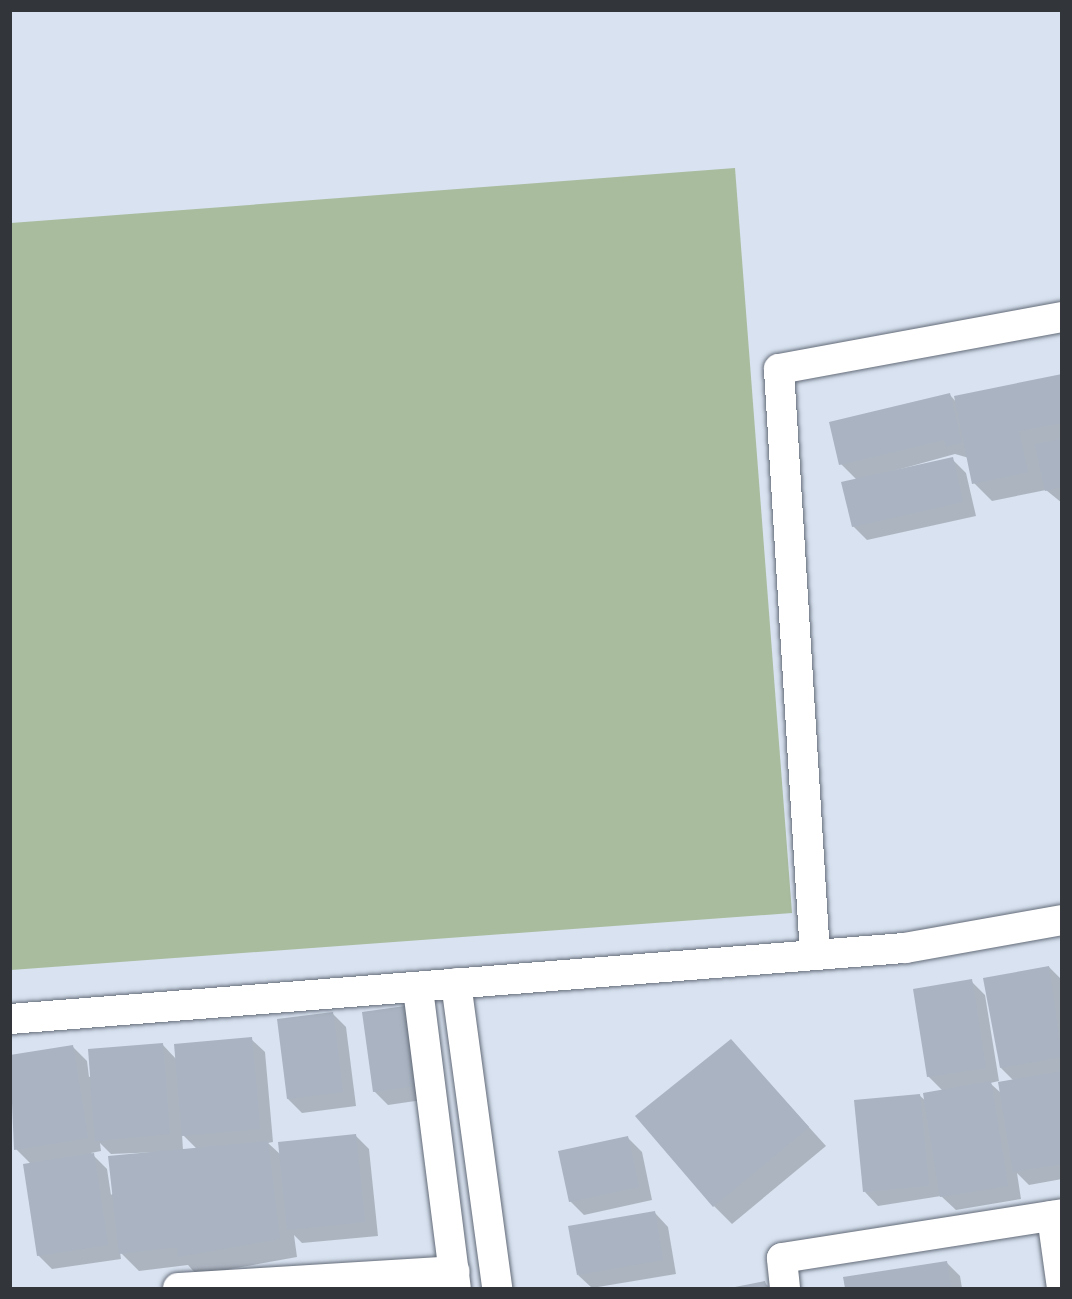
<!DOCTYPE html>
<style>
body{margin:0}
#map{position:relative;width:1072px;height:1299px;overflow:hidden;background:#d8e2f0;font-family:"Golos Text",sans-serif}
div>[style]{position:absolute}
.green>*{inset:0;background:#a9bc9e}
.shadow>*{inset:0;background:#0003}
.building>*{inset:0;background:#a9b3c1}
.roads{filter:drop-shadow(0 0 2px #636b78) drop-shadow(0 0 2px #636b78)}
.minor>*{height:30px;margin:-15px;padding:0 15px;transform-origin:15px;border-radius:15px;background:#fff}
span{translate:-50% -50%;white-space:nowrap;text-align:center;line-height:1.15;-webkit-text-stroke:4.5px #e5effd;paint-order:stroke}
.frame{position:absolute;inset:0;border:12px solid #32363b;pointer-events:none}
</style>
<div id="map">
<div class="green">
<div style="clip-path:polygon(735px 168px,792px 913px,11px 970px,11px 223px)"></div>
</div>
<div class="shadow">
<div style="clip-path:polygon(1062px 376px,1062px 503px,1046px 490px,992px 501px,974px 483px,969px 458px,955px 454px,868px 478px,952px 459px,966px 473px,976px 516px,867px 540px,853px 526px,857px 480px,841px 464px,950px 395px,957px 403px)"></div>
<div style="clip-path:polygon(1049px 967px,1062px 980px,1062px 1179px,1029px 1185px,1017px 1173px,1021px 1199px,956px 1210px,941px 1196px,878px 1206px,865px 1192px,919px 1095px,927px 1102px,943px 1091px,928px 1076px,971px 981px,985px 995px,999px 1081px,990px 1083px,1002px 1094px,1014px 1081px,1001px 1068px)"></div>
<div style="clip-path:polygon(332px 1013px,346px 1027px,356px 1106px,302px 1113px,288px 1099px)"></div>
<div style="clip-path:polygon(363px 1013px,436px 1098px,388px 1105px,374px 1091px)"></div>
<div style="clip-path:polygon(evenodd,251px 1039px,265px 1052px,273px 1142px,268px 1143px,281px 1155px,356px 1136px,369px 1149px,378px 1236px,302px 1243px,294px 1235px,297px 1257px,197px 1275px,188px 1265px,139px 1271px,120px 1252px,121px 1259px,52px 1269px,38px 1255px,31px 1164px,16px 1149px,10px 1057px,73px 1047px,87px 1061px,89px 1077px,162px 1044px,176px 1059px,251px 1039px,182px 1134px,197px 1149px,183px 1150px,182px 1134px,251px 1039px,100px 1143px,111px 1154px,160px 1152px,111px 1195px,107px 1169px,91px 1153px,101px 1151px,100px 1143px)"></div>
<div style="clip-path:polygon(731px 1041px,826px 1146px,732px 1224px,714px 1206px)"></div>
<div style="clip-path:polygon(628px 1138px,642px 1152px,652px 1200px,584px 1215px,570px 1201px)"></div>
<div style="clip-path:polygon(655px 1213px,668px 1227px,676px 1274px,592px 1288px,578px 1275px)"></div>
<div style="clip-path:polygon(946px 1262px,960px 1276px,962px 1288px,847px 1288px,845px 1278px)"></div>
<div style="clip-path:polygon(765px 1283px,770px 1288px,737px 1288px)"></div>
</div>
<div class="building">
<div style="clip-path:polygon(1062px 374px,1062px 423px,1019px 431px,1028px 472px,972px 484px,954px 396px)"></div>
<div style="clip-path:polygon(950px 393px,962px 443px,946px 447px,944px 440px,839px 465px,829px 422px)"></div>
<div style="clip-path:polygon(1062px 439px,1062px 487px,1045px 491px,1035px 444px)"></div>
<div style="clip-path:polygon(953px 457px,963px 502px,852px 527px,841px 482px)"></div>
<div style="clip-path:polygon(1049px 966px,1062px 1057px,1000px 1068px,983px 978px)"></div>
<div style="clip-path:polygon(972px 979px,986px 1068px,927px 1077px,913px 989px)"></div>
<div style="clip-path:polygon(412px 1005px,423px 1085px,373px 1092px,362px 1012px)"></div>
<div style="clip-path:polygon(333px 1012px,343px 1092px,287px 1099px,277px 1019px)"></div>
<div style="clip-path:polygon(252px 1037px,260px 1129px,182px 1136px,174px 1044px)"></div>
<div style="clip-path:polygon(731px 1039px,809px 1127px,713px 1207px,635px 1116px)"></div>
<div style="clip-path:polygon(163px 1043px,170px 1134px,95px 1141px,88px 1049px)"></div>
<div style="clip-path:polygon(73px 1045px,88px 1138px,14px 1150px,10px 1055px)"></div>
<div style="clip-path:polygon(1062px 1071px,1062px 1164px,1013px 1172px,998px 1082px)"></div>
<div style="clip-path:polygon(991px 1081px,1008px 1186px,940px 1197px,923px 1093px)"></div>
<div style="clip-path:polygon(920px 1094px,929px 1186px,863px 1192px,854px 1100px)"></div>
<div style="clip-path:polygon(356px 1134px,365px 1222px,287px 1230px,278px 1142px)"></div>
<div style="clip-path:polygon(628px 1136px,639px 1187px,569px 1202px,558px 1151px)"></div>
<div style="clip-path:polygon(268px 1141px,280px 1239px,178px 1257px,177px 1247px,119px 1254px,108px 1156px)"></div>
<div style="clip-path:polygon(94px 1153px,108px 1245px,37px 1256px,23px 1164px)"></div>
<div style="clip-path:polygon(655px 1211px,663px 1260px,577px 1275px,568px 1226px)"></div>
<div style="clip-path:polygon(947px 1261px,951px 1288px,845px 1288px,843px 1277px)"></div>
<div style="clip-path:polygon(765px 1281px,767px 1288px,735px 1288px,735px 1287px)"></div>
</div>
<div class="roads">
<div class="minor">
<div style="left:815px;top:955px;width:587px;rotate:-93.52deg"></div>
<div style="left:779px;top:369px;width:288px;rotate:-10.4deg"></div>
<div style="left:456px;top:983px;width:308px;rotate:82.3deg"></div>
<div style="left:418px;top:989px;width:301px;rotate:82.8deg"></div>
<div style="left:10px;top:1019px;width:898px;rotate:-4.54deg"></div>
<div style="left:905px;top:948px;width:159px;rotate:-10.1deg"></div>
<div style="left:1052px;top:1216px;width:73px;rotate:82.1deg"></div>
<div style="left:178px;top:1288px;width:277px;rotate:-3.5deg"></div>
<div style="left:785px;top:1288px;width:30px;rotate:-96deg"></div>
<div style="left:782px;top:1258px;width:283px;rotate:-8.9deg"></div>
</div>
</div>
<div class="frame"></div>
</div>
